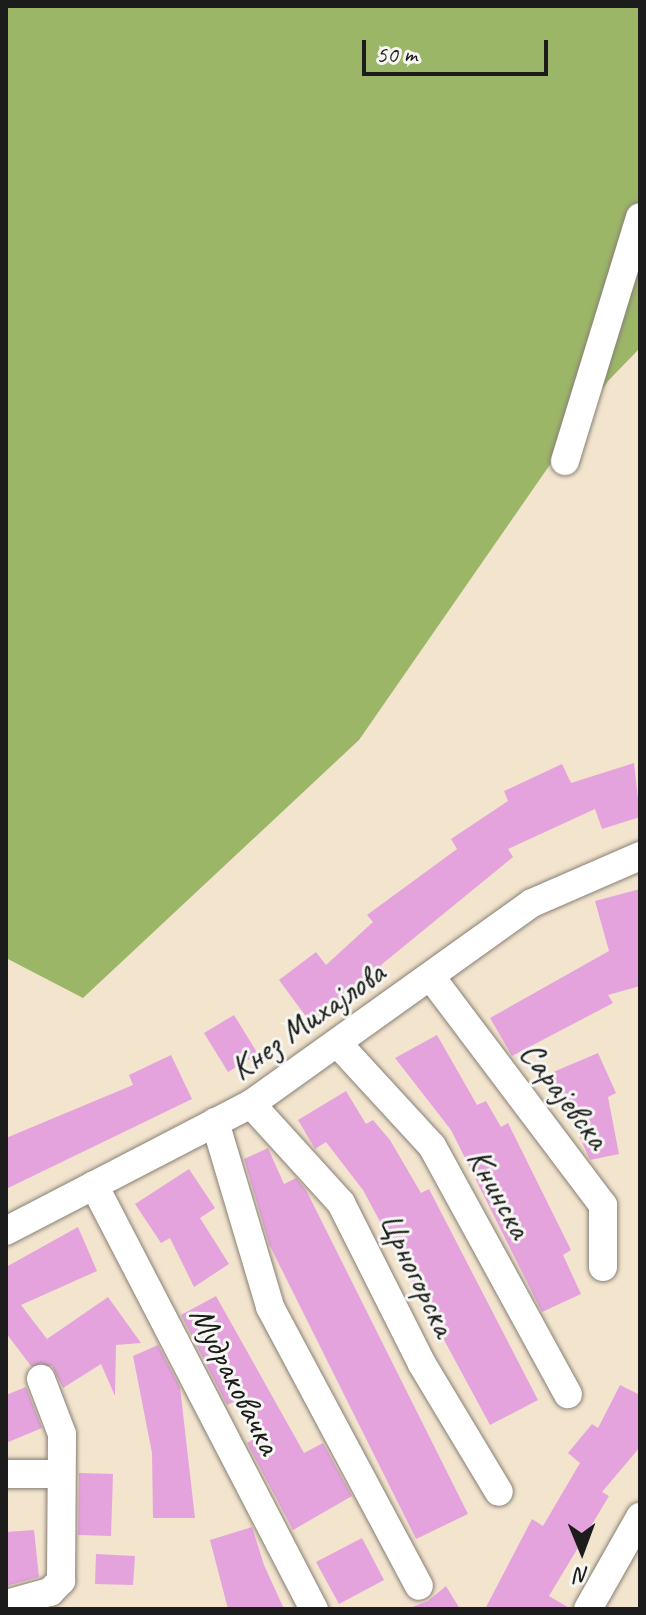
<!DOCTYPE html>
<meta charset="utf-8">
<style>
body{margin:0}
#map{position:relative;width:646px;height:1615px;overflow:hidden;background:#f3e4ce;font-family:Caveat,sans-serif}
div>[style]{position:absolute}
.forest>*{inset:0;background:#9cb668}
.building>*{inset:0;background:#e5a3de}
.roads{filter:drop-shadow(0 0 2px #888075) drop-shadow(0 0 2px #888075)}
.minor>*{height:28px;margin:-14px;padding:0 14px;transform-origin:14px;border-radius:14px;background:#fff}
span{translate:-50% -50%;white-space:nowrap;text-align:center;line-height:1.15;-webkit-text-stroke:6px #f6f6f2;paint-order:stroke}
.street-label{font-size:34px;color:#1c1c1c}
.frame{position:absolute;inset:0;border:8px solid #1c1c1c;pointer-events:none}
.north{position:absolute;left:542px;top:1511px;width:80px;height:80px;-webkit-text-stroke:6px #f6f6f2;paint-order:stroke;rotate:179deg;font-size:22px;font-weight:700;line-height:32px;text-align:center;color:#1c1c1c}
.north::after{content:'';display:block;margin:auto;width:28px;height:36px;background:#1c1c1c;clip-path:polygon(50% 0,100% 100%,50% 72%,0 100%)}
.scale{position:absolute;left:362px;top:40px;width:186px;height:36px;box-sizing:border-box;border:4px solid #1c1c1c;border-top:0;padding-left:10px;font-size:24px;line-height:28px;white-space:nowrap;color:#1c1c1c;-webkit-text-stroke:6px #f6f6f2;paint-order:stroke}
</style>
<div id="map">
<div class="forest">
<div style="clip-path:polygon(6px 6px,640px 6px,640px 348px,608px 381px,359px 740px,83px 998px,6px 958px)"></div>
</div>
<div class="building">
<div style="clip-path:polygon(634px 763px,640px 817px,602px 829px,595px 809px,508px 849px,513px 857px,381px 965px,386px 971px,363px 993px,357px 987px,310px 1022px,279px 980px,316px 952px,326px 965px,373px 922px,367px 915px,457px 849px,451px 839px,508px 801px,504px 791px,562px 764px,571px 783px)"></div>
<div style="clip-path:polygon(640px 889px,640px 986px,608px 995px,613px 1003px,512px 1056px,490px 1018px,609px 951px,595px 901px)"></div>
<div style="clip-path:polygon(234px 1015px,258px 1054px,228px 1072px,204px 1033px)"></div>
<div style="clip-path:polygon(437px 1035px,477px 1105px,486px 1101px,501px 1127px,508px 1123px,571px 1250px,563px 1255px,581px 1294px,542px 1312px,451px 1130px,395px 1058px)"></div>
<div style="clip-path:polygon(598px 1053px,616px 1093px,608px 1097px,619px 1154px,590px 1160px,551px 1073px)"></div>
<div style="clip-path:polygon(171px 1055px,192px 1099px,6px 1189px,6px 1138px,133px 1085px,129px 1075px)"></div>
<div style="clip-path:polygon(346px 1091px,366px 1124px,373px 1120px,390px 1140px,421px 1193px,429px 1189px,538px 1400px,490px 1425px,363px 1190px,326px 1142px,315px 1149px,298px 1120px)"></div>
<div style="clip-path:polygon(268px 1148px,284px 1184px,296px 1178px,306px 1190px,468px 1514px,416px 1539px,269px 1244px,244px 1159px)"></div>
<div style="clip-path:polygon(189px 1169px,215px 1208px,200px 1218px,229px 1264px,194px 1287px,170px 1238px,161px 1243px,135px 1204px)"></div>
<div style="clip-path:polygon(78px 1227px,97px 1271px,21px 1305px,47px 1339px,108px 1297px,141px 1343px,116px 1345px,115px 1396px,101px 1364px,63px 1388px,52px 1366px,31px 1366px,6px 1333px,6px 1267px)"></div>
<div style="clip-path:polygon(216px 1296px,304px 1453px,323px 1443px,352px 1496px,293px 1530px,247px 1443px,263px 1434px,244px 1397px,227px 1405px,181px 1315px)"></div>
<div style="clip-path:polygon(158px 1345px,180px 1387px,195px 1518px,153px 1518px,152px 1453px,133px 1356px)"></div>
<div style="clip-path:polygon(620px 1385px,640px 1395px,640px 1447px,602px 1492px,609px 1496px,549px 1596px,571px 1609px,485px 1609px,532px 1519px,543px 1526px,580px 1463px,568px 1453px,592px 1424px,598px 1428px)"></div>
<div style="clip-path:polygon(26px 1387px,42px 1428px,6px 1443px,6px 1395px)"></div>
<div style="clip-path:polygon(79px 1473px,113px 1474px,111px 1536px,78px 1535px)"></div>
<div style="clip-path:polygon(252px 1527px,264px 1565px,284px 1609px,228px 1609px,210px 1540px)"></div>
<div style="clip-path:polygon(34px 1530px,39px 1577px,6px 1586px,6px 1532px)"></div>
<div style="clip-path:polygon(362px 1538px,384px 1580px,339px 1604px,316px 1562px)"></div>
<div style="clip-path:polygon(96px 1554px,135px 1556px,133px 1585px,95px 1584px)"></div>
<div style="clip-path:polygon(446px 1586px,460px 1609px,407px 1609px,428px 1601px)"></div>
</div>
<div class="roads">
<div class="minor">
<div style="left:565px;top:461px;width:255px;rotate:-72.9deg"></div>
<div style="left:431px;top:977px;width:286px;rotate:53deg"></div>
<div style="left:603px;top:1205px;width:62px;rotate:90deg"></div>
<div style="left:340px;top:1046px;width:136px;rotate:47.4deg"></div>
<div style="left:432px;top:1146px;width:283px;rotate:61.3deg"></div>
<div style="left:251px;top:1104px;width:134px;rotate:47.7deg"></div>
<div style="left:341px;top:1203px;width:180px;rotate:63.3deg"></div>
<div style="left:422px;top:1364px;width:149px;rotate:59deg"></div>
<div style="left:215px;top:1122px;width:193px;rotate:73.4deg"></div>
<div style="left:270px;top:1307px;width:316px;rotate:61.9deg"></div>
<div style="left:94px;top:1185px;width:478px;rotate:62.6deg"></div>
<div style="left:6px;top:1231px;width:276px;rotate:-27.4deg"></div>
<div style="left:251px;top:1104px;width:345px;rotate:-35.6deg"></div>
<div style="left:532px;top:903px;width:118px;rotate:-23.5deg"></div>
<div style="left:6px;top:1474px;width:54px"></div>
<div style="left:6px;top:1604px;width:46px;rotate:-15.3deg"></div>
<div style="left:50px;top:1592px;width:16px;rotate:-45deg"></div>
<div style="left:61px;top:1581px;width:147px;rotate:-89.6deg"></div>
<div style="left:62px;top:1434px;width:59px;rotate:-110.9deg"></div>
<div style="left:588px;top:1609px;width:106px;rotate:-60.5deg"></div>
</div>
</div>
<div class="street-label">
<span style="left:307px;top:1020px;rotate:-35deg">Кнез Михајлова</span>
<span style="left:565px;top:1095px;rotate:53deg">Сарајевска</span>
<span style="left:500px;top:1193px;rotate:61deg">Книнска</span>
<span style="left:418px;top:1274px;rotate:64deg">Црногорска</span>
<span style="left:236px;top:1380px;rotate:63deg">Мудраковачка</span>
</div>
<div class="frame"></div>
<div class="north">N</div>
<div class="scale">50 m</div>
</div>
